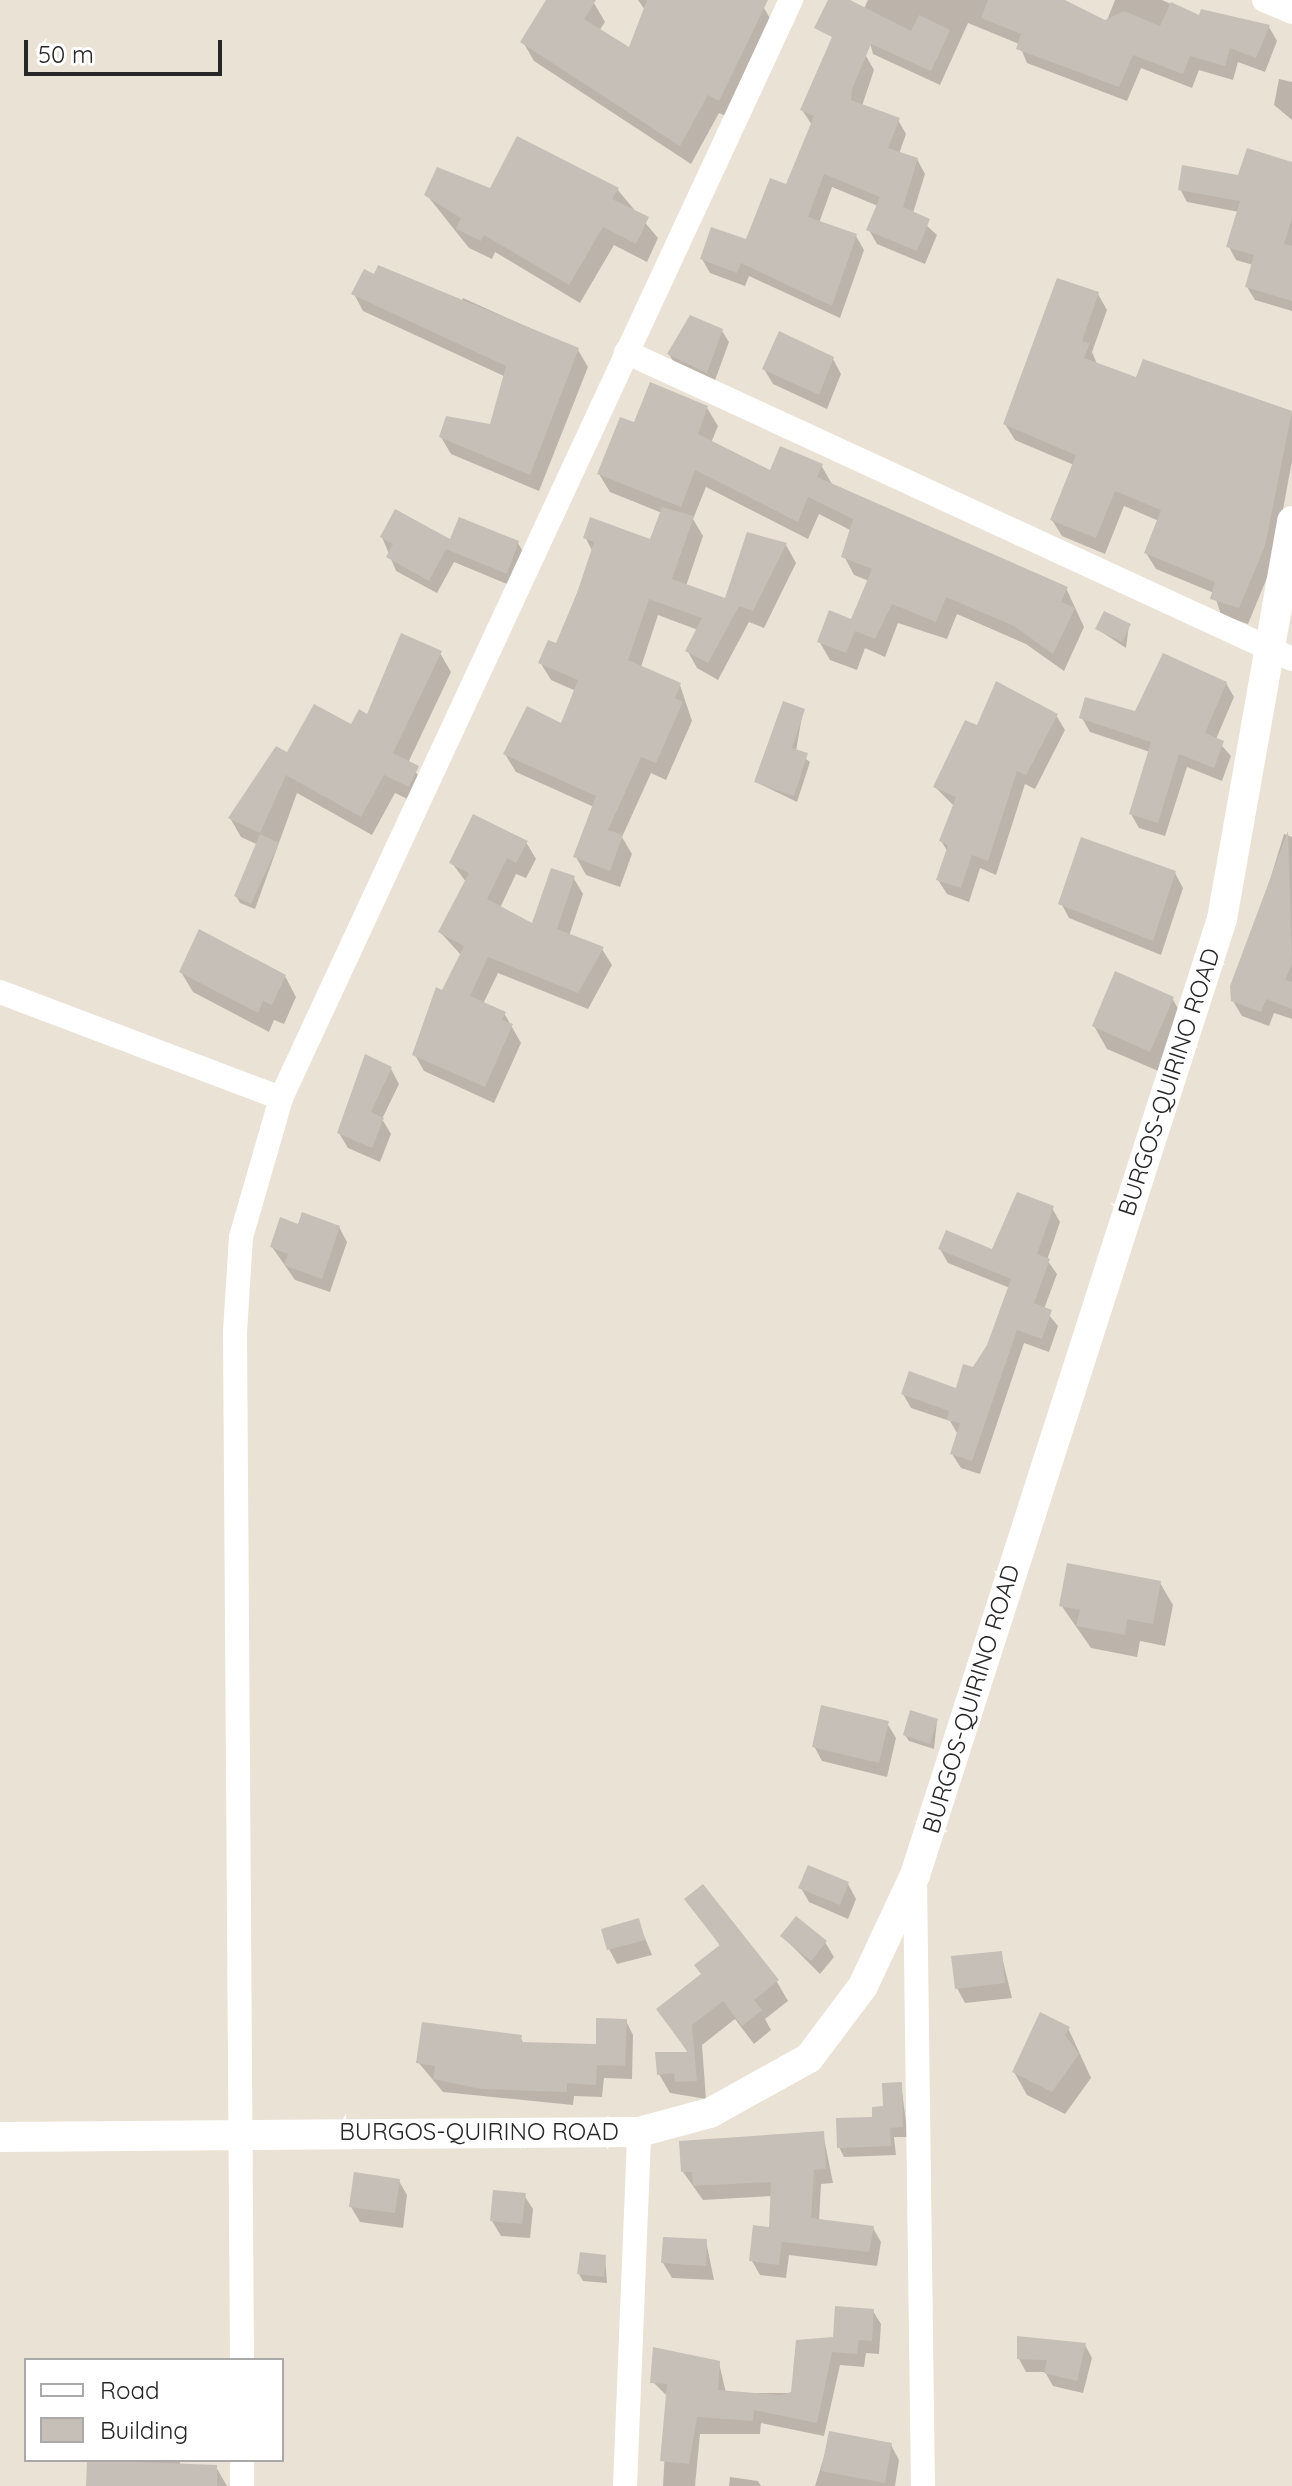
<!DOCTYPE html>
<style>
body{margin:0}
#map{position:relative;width:1292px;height:2486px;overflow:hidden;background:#ebe2d6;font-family:Quicksand,sans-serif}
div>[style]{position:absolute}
.shadow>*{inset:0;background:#0003}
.building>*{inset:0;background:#c6bfb7}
.minor>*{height:24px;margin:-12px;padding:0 12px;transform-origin:12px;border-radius:12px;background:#fff}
.tertiary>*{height:30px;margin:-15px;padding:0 15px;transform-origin:15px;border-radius:15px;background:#fff}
span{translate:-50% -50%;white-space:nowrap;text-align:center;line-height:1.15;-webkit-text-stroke:6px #fff;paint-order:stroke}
.street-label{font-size:24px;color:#272727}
.legend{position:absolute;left:24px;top:2358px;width:260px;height:104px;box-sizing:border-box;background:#fff;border:2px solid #a9a9a9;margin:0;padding:10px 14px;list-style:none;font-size:24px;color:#272727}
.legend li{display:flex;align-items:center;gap:16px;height:40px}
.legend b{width:40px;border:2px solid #a9a9a9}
.scale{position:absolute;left:24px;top:40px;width:198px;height:36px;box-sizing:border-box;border:4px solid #272727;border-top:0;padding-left:10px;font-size:24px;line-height:28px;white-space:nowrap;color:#272727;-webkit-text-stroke:6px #fff;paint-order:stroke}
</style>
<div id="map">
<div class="shadow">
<div style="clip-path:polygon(548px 0,594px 3px,605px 22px,599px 31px,630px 50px,645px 10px,638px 0,747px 0,764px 8px,775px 27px,730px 118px,719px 113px,691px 164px,534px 61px,523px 42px)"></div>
<div style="clip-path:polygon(868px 0,1060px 0,1106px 23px,1115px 0,1162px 0,1200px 17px,1269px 27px,1277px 41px,1265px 72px,1238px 62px,1233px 80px,1199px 70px,1192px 88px,1141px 68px,1127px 101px,1027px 63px,1019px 44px,968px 23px,940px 85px,873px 54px,862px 13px)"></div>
<div style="clip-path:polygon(866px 56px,874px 70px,862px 106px,898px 120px,906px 134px,899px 154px,917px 159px,925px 174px,913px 213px,937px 235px,925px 264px,877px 244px,869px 230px,878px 206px,832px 187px,819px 223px,856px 236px,864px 250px,840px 318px,749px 276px,745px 286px,710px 273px,702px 259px,748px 242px,787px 186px,812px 125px,802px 110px)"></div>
<div style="clip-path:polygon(1279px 79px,1292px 82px,1292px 120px,1274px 105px)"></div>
<div style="clip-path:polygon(1292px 163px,1292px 311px,1255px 300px,1247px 287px,1253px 265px,1236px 260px,1229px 247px,1239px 212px,1187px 202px,1180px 189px)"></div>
<div style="clip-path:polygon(617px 189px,658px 238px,647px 262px,614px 245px,580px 303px,495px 252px,492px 259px,469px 248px,426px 194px)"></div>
<div style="clip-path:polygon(354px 294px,459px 306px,463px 298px,578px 350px,588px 367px,539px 491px,451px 454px,441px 437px,492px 427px,506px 377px,363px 311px)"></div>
<div style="clip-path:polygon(1098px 294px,1107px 310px,1092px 352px,1097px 364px,1137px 380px,1144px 361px,1292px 413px,1292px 461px,1273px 563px,1248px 624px,1221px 615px,1214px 593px,1156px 569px,1146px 553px,1159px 521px,1124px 506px,1105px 554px,1062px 536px,1052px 520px,1074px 465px,1015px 440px,1005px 424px)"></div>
<div style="clip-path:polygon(722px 331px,729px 342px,714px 383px,676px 366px,669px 354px)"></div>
<div style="clip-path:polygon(833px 359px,841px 374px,827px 409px,773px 384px,764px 369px)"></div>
<div style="clip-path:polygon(707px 408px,718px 426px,711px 443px,771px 473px,821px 465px,832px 484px,1066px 588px,1084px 627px,1064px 671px,1026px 644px,957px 614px,947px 639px,898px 623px,885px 657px,865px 648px,857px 670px,830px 660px,819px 641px,852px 621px,869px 581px,854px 575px,844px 556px,852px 531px,819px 514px,808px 539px,706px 487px,693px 519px,703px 536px,686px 586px,726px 601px,786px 545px,796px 563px,764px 628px,749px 622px,718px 680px,697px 668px,687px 650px,698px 630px,658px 615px,641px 667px,680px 685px,692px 721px,666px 780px,651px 773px,622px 837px,632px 854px,620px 887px,586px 875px,576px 857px,594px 807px,516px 772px,505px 754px,562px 726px,576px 691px,551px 680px,540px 662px,557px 645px,593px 552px,585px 537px,652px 542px,662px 513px,610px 492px,599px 474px,635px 425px)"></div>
<div style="clip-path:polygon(382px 537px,518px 543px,526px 557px,514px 587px,454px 562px,437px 593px,396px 571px)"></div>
<div style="clip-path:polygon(1129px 625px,1126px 648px,1097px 629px)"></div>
<div style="clip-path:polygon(440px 653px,451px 672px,408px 763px,428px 787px,420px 805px,395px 793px,372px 835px,297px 793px,255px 909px,240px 903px,236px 896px,258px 845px,241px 837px,230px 818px,288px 755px,368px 716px)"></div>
<div style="clip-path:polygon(1226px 683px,1234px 697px,1216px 739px,1231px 756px,1222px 781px,1187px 767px,1165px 836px,1139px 828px,1131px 814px,1150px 752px,1090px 732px,1082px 718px,1136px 713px)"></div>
<div style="clip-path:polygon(803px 711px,796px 751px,810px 762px,797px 802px,756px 782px)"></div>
<div style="clip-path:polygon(1056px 715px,1065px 730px,1035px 789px,1025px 784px,996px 875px,980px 868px,969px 902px,947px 894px,938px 880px,948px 852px,941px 841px,955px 807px,935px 787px)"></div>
<div style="clip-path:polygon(1284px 834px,1292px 837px,1292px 1019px,1274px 1013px,1269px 1026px,1242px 1016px,1233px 1001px)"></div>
<div style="clip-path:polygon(526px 842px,536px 859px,526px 878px,516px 874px,500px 908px,534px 926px,573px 877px,583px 894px,569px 936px,602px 949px,612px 965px,588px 1009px,498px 973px,483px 1004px,504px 1013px,521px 1043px,494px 1103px,424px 1071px,415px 1055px,461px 955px,440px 932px,466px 882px,452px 863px)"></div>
<div style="clip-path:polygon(1175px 873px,1183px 888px,1161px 955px,1069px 918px,1061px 903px)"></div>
<div style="clip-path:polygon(181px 972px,285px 976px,296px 997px,284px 1024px,274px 1020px,269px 1032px,193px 992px)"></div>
<div style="clip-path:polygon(1172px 998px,1185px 1021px,1163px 1073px,1107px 1049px,1094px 1026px)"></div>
<div style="clip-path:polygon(391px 1069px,399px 1084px,382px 1119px,391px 1134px,380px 1162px,348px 1148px,339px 1133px)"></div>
<div style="clip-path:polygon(1052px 1208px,1060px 1222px,1047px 1260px,1057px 1274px,1044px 1309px,1058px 1326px,1049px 1352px,1024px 1343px,980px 1474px,961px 1468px,952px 1454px,957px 1433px,950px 1421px,911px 1408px,903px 1394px,957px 1391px,988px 1346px,1010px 1288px,948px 1263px,940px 1249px,993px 1252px)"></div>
<div style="clip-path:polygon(299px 1226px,339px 1227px,347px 1242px,330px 1292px,295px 1280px,272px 1247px)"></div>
<div style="clip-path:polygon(1160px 1583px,1173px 1605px,1165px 1646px,1140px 1641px,1137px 1657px,1091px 1648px,1061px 1605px)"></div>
<div style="clip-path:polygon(937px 1721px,934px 1749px,909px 1741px,905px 1735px)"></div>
<div style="clip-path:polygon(887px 1723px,896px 1738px,887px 1777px,822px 1761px,814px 1746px)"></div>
<div style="clip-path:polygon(848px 1884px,856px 1899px,848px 1919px,809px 1902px,801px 1888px)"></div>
<div style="clip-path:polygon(687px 1899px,777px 1982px,788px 2001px,765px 2019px,771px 2030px,754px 2044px,735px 2019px,702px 2045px,706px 2099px,670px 2093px,659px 2074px,689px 2054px,658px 2009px,703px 1976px,721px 1947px)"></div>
<div style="clip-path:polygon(638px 1921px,652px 1955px,617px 1964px,609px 1949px)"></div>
<div style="clip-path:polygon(782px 1936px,825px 1942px,834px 1957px,820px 1974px)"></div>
<div style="clip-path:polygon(1001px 1953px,1012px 1998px,965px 2003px,957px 1988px)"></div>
<div style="clip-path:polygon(626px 2021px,633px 2035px,632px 2079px,604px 2078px,602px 2097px,574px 2096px,573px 2105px,443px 2092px,418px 2062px,520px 2037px,524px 2044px,598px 2046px)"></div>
<div style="clip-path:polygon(1068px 2028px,1091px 2078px,1065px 2114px,1027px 2095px,1014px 2072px)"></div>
<div style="clip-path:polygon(901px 2084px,908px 2137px,894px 2137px,896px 2155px,844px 2157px,839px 2147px,886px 2108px)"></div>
<div style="clip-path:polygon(823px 2133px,833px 2183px,821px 2184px,819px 2221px,873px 2228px,881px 2242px,877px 2266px,789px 2255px,786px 2278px,760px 2275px,752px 2261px,771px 2229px,772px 2196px,703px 2200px,683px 2172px)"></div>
<div style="clip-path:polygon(399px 2181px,407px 2195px,403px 2228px,360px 2222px,351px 2207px)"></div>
<div style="clip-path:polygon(524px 2195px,533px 2209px,530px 2238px,501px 2236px,492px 2221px)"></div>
<div style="clip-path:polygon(706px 2241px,714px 2280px,672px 2278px,663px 2263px)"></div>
<div style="clip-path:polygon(605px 2257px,607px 2283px,583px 2281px,579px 2274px)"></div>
<div style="clip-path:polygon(873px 2311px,881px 2324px,879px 2354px,866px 2353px,864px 2367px,840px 2365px,824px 2436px,761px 2423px,760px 2434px,700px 2434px,695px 2486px,663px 2486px,668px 2397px,653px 2382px,719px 2363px,726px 2393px,793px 2393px,835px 2338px)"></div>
<div style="clip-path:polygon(1085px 2345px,1092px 2358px,1083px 2393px,1053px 2386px,1045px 2372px,1026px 2372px,1019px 2359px)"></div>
<div style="clip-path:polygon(831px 2434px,891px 2445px,899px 2460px,895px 2486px,815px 2486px)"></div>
<div style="clip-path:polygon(89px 2460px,180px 2460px,180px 2467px,216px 2467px,227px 2486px,88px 2486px)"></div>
<div style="clip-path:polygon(730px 2477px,758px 2481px,761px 2486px,729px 2486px)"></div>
</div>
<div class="building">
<div style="clip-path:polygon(546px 0,596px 0,584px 19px,629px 47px,647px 0,768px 0,719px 101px,708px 95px,680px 146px,520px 42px)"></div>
<div style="clip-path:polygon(828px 0,850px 0,911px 31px,919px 15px,950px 30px,931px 71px,871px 44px,852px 89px,851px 100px,900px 118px,888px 148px,918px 158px,903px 207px,930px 219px,917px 251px,866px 230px,880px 197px,824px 174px,808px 217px,857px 234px,832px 306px,741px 263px,737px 273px,700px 259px,711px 227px,746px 239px,770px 178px,786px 184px,814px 116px,800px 110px,832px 37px,814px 28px)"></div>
<div style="clip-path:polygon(988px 0,1065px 0,1105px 20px,1124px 11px,1160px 26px,1171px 2px,1199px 15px,1201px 9px,1270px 25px,1256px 58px,1230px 48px,1225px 66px,1190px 56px,1183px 74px,1133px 55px,1119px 87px,1016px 49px,1021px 34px,981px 18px)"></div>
<div style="clip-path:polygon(517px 136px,619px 188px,612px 199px,649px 217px,636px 244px,603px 227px,569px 285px,484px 235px,481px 241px,456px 229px,461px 218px,424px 195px,437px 167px,490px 188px)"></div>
<div style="clip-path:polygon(1247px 148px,1292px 162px,1292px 218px,1284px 244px,1292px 246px,1292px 301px,1245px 287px,1254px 255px,1226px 247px,1240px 201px,1178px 190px,1182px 165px,1238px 175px)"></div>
<div style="clip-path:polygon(378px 265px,579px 348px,530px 475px,439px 437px,446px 416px,490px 424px,506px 366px,351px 294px,364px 269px,374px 274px)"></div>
<div style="clip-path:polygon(1057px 278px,1099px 292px,1082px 341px,1090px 343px,1084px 358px,1136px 377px,1143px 359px,1292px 411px,1265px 546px,1239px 608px,1210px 599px,1215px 582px,1144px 553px,1161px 510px,1115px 491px,1096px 538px,1050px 520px,1076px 455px,1003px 424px)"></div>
<div style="clip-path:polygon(690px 315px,723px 329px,707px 373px,667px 354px)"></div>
<div style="clip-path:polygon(779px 331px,834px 357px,819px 395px,762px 369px)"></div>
<div style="clip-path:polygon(650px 382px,708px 406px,698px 434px,770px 470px,780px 446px,823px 464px,817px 477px,1068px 587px,1061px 602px,1075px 608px,1053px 654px,1014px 626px,946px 597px,936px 622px,892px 604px,875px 639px,855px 631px,846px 653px,817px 642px,829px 610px,851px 619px,872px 569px,841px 557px,853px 519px,808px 497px,798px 522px,695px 470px,681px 507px,597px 474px,620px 417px,634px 422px)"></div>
<div style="clip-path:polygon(662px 507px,694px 516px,672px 579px,725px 598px,747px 532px,787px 543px,753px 611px,739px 606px,708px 663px,685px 651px,702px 618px,649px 599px,628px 660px,681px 683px,675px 698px,683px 702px,656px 763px,641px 757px,608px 830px,623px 835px,610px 871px,573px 857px,596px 796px,503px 754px,527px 706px,561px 723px,578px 680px,538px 663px,548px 640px,556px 643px,577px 593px,594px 542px,583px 538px,590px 517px,650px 539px)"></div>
<div style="clip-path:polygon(395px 509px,450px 539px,459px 517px,519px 541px,507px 574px,446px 549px,429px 581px,386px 557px,393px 544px,380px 537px)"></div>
<div style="clip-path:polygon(1104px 611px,1131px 624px,1122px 642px,1095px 629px)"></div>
<div style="clip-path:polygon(401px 633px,442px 651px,393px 753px,419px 766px,409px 787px,384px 775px,361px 817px,286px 775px,260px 833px,228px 818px,276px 746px,287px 752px,314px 704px,351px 724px,359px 709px,367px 714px)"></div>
<div style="clip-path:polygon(1163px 653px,1227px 682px,1205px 733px,1224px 741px,1214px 768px,1179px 754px,1158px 823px,1129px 814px,1151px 742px,1079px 718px,1085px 697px,1135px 711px)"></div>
<div style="clip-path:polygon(996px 681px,1058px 714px,1026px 775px,1017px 771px,988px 861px,972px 855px,961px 888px,936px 880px,948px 845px,939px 841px,956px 797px,933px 787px,965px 720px,977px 725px)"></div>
<div style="clip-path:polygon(783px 701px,805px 709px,792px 748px,808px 753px,794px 796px,754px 782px)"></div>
<div style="clip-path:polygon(473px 814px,528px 841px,516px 863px,507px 858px,487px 899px,532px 923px,551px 868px,575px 876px,557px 929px,604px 947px,578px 993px,488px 957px,470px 996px,506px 1012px,502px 1020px,513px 1024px,485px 1087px,412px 1055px,436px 987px,442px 990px,464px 946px,438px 932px,469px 873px,449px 863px)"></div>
<div style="clip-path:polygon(1288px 831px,1292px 963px,1285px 980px,1292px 982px,1292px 1009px,1266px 999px,1261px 1012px,1231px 1001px,1230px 986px)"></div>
<div style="clip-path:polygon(260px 834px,279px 843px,251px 904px,234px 896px)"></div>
<div style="clip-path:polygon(1081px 837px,1176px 871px,1153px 941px,1058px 904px)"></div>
<div style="clip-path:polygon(199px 929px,286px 975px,272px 1005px,263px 1001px,258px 1013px,179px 972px)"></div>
<div style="clip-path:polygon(1115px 971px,1174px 997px,1150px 1052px,1092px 1026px)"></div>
<div style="clip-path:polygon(365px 1054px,392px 1067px,371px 1112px,384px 1118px,372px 1148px,337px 1133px)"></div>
<div style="clip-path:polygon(1017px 1192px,1054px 1206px,1037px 1254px,1050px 1259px,1034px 1303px,1052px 1310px,1042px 1339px,1017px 1330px,972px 1461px,950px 1454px,960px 1423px,947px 1420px,949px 1411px,901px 1394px,909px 1371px,956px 1388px,963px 1364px,973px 1367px,987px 1345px,1011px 1279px,938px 1249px,946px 1230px,992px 1249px)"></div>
<div style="clip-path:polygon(302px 1212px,340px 1226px,322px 1279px,284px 1265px,288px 1254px,270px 1247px,280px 1217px,298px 1224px)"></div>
<div style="clip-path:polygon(1067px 1563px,1161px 1581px,1153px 1624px,1127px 1619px,1125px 1635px,1076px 1626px,1080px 1610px,1059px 1606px)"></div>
<div style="clip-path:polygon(821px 1705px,889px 1721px,879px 1763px,812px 1747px)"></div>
<div style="clip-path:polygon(910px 1710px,938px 1719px,930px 1744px,903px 1735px)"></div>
<div style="clip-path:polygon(808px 1865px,849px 1882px,840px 1905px,798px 1888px)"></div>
<div style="clip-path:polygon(703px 1884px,779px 1980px,754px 2000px,762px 2010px,742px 2026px,723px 2001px,692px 2025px,697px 2081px,675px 2082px,674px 2073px,657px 2075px,655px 2052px,688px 2052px,656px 2009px,701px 1974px,694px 1965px,720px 1945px,684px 1899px)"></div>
<div style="clip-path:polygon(796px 1916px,827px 1941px,811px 1961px,780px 1936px)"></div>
<div style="clip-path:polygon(639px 1918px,645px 1940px,607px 1950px,601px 1929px)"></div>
<div style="clip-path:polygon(1002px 1951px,1005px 1983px,955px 1989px,951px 1956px)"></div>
<div style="clip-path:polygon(1040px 2012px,1070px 2027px,1065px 2035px,1079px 2054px,1052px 2092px,1012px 2072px)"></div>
<div style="clip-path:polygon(596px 2018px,627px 2019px,625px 2066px,597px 2065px,596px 2085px,567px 2083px,567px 2092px,481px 2089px,433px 2079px,435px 2066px,416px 2063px,422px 2022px,522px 2035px,521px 2042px,596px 2044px)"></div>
<div style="clip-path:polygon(902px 2082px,903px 2127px,890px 2128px,891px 2146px,837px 2148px,836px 2118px,872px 2117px,872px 2107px,883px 2106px,882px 2083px)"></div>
<div style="clip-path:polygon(824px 2131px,826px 2169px,814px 2170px,811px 2218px,874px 2226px,869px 2252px,782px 2242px,779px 2265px,749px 2261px,753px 2225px,769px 2227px,771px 2182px,693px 2186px,692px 2172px,681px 2172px,679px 2141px)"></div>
<div style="clip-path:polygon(354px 2172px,400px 2179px,395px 2213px,349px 2207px)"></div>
<div style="clip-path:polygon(493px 2190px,526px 2193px,522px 2224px,490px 2221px)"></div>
<div style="clip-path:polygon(663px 2237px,707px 2239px,706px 2266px,661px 2263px)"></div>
<div style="clip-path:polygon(580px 2252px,606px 2255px,604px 2277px,577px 2274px)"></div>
<div style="clip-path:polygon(835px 2306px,874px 2309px,872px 2341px,859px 2340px,857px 2354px,832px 2352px,817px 2423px,754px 2410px,753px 2421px,697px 2417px,689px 2464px,660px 2461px,667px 2384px,650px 2383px,653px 2347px,720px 2361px,718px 2390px,780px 2395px,791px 2392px,796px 2340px,833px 2337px)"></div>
<div style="clip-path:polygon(1017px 2336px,1086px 2343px,1077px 2381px,1044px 2373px,1047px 2360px,1017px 2359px)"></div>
<div style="clip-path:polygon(829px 2431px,892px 2443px,885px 2483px,821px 2471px)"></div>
<div style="clip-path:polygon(87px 2460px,217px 2465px,217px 2486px,86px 2486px)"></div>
</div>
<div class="minor">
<div style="left:1264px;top:0;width:30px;rotate:23deg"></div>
<div style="left:626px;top:352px;width:733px;rotate:24.75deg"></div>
<div style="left:0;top:992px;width:300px;rotate:20.7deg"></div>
<div style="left:915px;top:1878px;width:608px;rotate:89.25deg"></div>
<div style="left:242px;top:2360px;width:1028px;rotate:-90.39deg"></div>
<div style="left:235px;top:1332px;width:95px;rotate:-86.4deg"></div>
<div style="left:241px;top:1237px;width:145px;rotate:-73.9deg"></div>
<div style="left:281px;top:1098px;width:1211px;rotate:-65.09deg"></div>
<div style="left:242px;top:2460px;width:26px;rotate:90deg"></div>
<div style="left:625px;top:2486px;width:354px;rotate:-87.7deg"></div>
</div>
<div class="tertiary">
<div style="left:0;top:2137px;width:639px;rotate:-0.45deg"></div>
<div style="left:639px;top:2132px;width:73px;rotate:-15deg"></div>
<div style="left:710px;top:2113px;width:113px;rotate:-29.1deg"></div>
<div style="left:809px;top:2058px;width:90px;rotate:-53.1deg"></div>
<div style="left:863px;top:1986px;width:123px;rotate:-64.9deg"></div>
<div style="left:915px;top:1875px;width:1004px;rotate:-72.2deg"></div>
<div style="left:1222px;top:919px;width:404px;rotate:-80deg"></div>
</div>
<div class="street-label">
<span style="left:1169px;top:1082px;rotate:-72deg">BURGOS-QUIRINO ROAD</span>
<span style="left:971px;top:1699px;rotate:-73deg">BURGOS-QUIRINO ROAD</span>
<span style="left:479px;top:2132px">BURGOS-QUIRINO ROAD</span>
</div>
<ul class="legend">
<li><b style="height:10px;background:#fff"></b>Road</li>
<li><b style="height:22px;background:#c6bfb7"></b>Building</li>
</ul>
<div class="scale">50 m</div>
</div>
